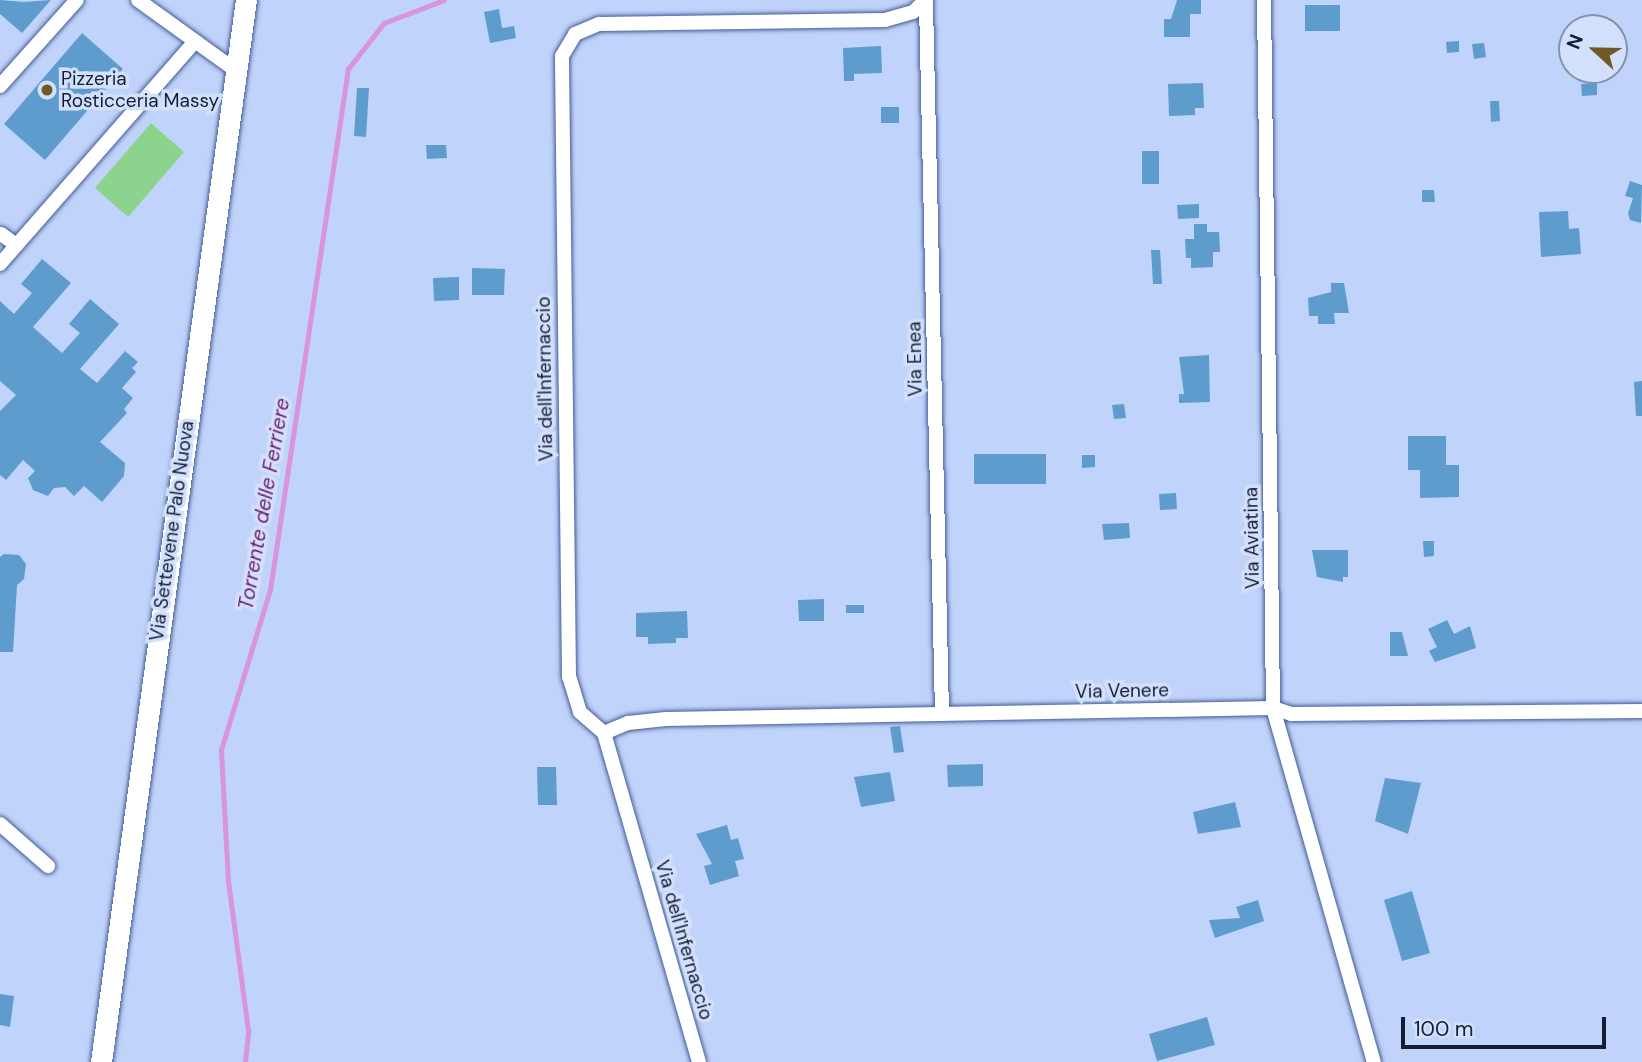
<!DOCTYPE html>
<style>
body{margin:0}
#map{position:relative;width:1642px;height:1062px;overflow:hidden;background:#c0d3fa;font-family:"DM Sans",sans-serif}
div>[style]{position:absolute}
.green>*{inset:0;background:#8cd48d}
.stream>*{height:4.5px;margin:-2.25px;padding:0 2.25px;transform-origin:2.25px;border-radius:2.25px;background:#d894dc}
.building>*{inset:0;background:#5f9cce}
.roads{filter:drop-shadow(0 0 2px #435d96) drop-shadow(0 0 2px #435d96)}
.street>*{height:14px;margin:-7px;padding:0 7px;transform-origin:7px;border-radius:7px;background:#fff}
.secondary>*{height:21px;margin:-10.5px;padding:0 10.5px;transform-origin:10.5px;border-radius:10.5px;background:#fff}
.dots>*{width:19px;height:19px;translate:-50% -50%;box-sizing:border-box;border:4px solid #d3e0fb;border-radius:50%}
span{translate:-50% -50%;white-space:nowrap;text-align:center;line-height:1.15;-webkit-text-stroke:7px #d3e0fb;paint-order:stroke}
.poi-label{font-size:19px;color:#131e36}
.left{translate:0 -50%;text-align:left}
.street-label{font-size:19px;color:#131e36}
.water-label{font-size:21px;color:#6f1e75;font-style:italic}
.north{position:absolute;left:1558px;top:14px;width:70px;height:70px;box-sizing:border-box;background:#d3e0fb;border:2px solid #8692ac;border-radius:50%;rotate:292deg;font-size:19px;font-weight:700;line-height:28px;text-align:center;color:#131e36}
.north::after{content:'';display:block;margin:auto;width:24px;height:32px;background:#6f5928;clip-path:polygon(50% 0,100% 100%,50% 72%,0 100%)}
.scale{position:absolute;left:1401px;top:1017px;width:205px;height:32px;box-sizing:border-box;border:4px solid #131e36;border-top:0;padding-left:9px;font-size:21px;line-height:24px;white-space:nowrap;color:#131e36;-webkit-text-stroke:5px #d3e0fb;paint-order:stroke}
</style>
<div id="map">
<div class="green">
<div style="clip-path:polygon(151px 123px,184px 152px,128px 217px,95px 188px)"></div>
</div>
<div class="stream">
<div style="left:245px;top:1062px;width:31px;rotate:-84deg"></div>
<div style="left:248px;top:1031px;width:151px;rotate:-97.6deg"></div>
<div style="left:228px;top:881px;width:131px;rotate:-93.1deg"></div>
<div style="left:221px;top:750px;width:167px;rotate:-73deg"></div>
<div style="left:270px;top:590px;width:527px;rotate:-81.49deg"></div>
<div style="left:348px;top:69px;width:58px;rotate:-52deg"></div>
<div style="left:384px;top:23px;width:64px;rotate:-21deg"></div>
</div>
<div class="building">
<div style="clip-path:polygon(0 0,24px 2px,51px 0,22px 33px,0 14px)"></div>
<div style="clip-path:polygon(1177px 0,1201px 0,1201px 14px,1190px 14px,1190px 37px,1164px 37px,1164px 19px,1171px 19px)"></div>
<div style="clip-path:polygon(1305px 5px,1340px 5px,1340px 31px,1305px 31px)"></div>
<div style="clip-path:polygon(499px 9px,502px 28px,514px 26px,516px 38px,490px 43px,484px 12px)"></div>
<div style="clip-path:polygon(82px 33px,123px 69px,45px 160px,4px 124px)"></div>
<div style="clip-path:polygon(1459px 41px,1459px 52px,1447px 53px,1446px 42px)"></div>
<div style="clip-path:polygon(1484px 43px,1486px 57px,1474px 59px,1472px 44px)"></div>
<div style="clip-path:polygon(881px 46px,882px 73px,854px 74px,854px 81px,844px 81px,843px 48px)"></div>
<div style="clip-path:polygon(1203px 83px,1204px 108px,1195px 108px,1195px 115px,1169px 116px,1168px 84px)"></div>
<div style="clip-path:polygon(1597px 83px,1597px 95px,1582px 96px,1581px 84px)"></div>
<div style="clip-path:polygon(357px 88px,369px 88px,366px 137px,354px 136px)"></div>
<div style="clip-path:polygon(1490px 101px,1499px 101px,1500px 121px,1491px 122px)"></div>
<div style="clip-path:polygon(881px 107px,899px 107px,899px 123px,881px 123px)"></div>
<div style="clip-path:polygon(426px 145px,446px 145px,447px 158px,427px 159px)"></div>
<div style="clip-path:polygon(1142px 151px,1159px 151px,1159px 184px,1142px 184px)"></div>
<div style="clip-path:polygon(1630px 181px,1642px 185px,1641px 223px,1630px 220px,1628px 213px,1633px 198px,1625px 196px)"></div>
<div style="clip-path:polygon(1422px 190px,1434px 190px,1435px 202px,1422px 202px)"></div>
<div style="clip-path:polygon(1199px 204px,1199px 218px,1178px 219px,1177px 205px)"></div>
<div style="clip-path:polygon(1568px 211px,1569px 229px,1579px 228px,1581px 254px,1541px 257px,1539px 212px)"></div>
<div style="clip-path:polygon(1194px 224px,1207px 224px,1207px 232px,1219px 232px,1220px 252px,1213px 252px,1213px 267px,1191px 268px,1191px 258px,1186px 258px,1185px 239px,1194px 239px)"></div>
<div style="clip-path:polygon(1151px 250px,1160px 250px,1162px 284px,1153px 284px)"></div>
<div style="clip-path:polygon(42px 259px,71px 283px,33px 327px,62px 353px,80px 333px,69px 324px,90px 299px,119px 324px,80px 369px,97px 383px,125px 351px,138px 362px,132px 368px,136px 372px,122px 388px,133px 398px,124px 409px,127px 413px,100px 442px,125px 463px,124px 476px,102px 502px,84px 486px,74px 496px,65px 487px,54px 488px,48px 496px,33px 490px,28px 478px,35px 471px,23px 460px,6px 480px,0 475px,0 411px,16px 395px,0 381px,0 301px,14px 314px,32px 293px,21px 284px)"></div>
<div style="clip-path:polygon(472px 268px,505px 269px,504px 295px,472px 295px)"></div>
<div style="clip-path:polygon(459px 277px,459px 300px,434px 301px,433px 278px)"></div>
<div style="clip-path:polygon(1331px 283px,1344px 283px,1349px 313px,1334px 313px,1335px 324px,1318px 324px,1318px 316px,1309px 316px,1308px 298px,1331px 292px)"></div>
<div style="clip-path:polygon(1209px 355px,1210px 402px,1179px 403px,1179px 394px,1184px 394px,1179px 357px)"></div>
<div style="clip-path:polygon(1642px 381px,1642px 416px,1636px 416px,1634px 382px)"></div>
<div style="clip-path:polygon(1124px 404px,1126px 418px,1114px 419px,1112px 405px)"></div>
<div style="clip-path:polygon(1408px 436px,1446px 436px,1446px 465px,1459px 465px,1459px 497px,1420px 498px,1420px 470px,1408px 470px)"></div>
<div style="clip-path:polygon(974px 454px,1046px 454px,1046px 484px,974px 484px)"></div>
<div style="clip-path:polygon(1082px 455px,1095px 455px,1095px 467px,1082px 468px)"></div>
<div style="clip-path:polygon(1176px 493px,1177px 509px,1160px 510px,1159px 494px)"></div>
<div style="clip-path:polygon(1129px 523px,1130px 538px,1104px 540px,1102px 524px)"></div>
<div style="clip-path:polygon(1423px 541px,1434px 541px,1434px 556px,1424px 557px)"></div>
<div style="clip-path:polygon(1312px 550px,1348px 550px,1348px 577px,1343px 577px,1343px 582px,1317px 577px)"></div>
<div style="clip-path:polygon(4px 554px,19px 555px,26px 564px,24px 579px,17px 585px,13px 652px,0 652px,0 557px)"></div>
<div style="clip-path:polygon(824px 599px,824px 621px,799px 621px,798px 600px)"></div>
<div style="clip-path:polygon(846px 605px,864px 605px,864px 613px,846px 613px)"></div>
<div style="clip-path:polygon(687px 611px,688px 638px,676px 638px,676px 643px,648px 644px,648px 637px,636px 637px,636px 613px)"></div>
<div style="clip-path:polygon(1447px 620px,1454px 634px,1470px 626px,1476px 648px,1435px 662px,1429px 651px,1437px 647px,1428px 629px)"></div>
<div style="clip-path:polygon(1390px 632px,1402px 632px,1408px 656px,1390px 656px)"></div>
<div style="clip-path:polygon(900px 726px,904px 752px,894px 753px,890px 727px)"></div>
<div style="clip-path:polygon(983px 764px,983px 786px,948px 787px,947px 765px)"></div>
<div style="clip-path:polygon(537px 767px,556px 767px,557px 805px,538px 805px)"></div>
<div style="clip-path:polygon(890px 772px,895px 801px,861px 807px,854px 777px)"></div>
<div style="clip-path:polygon(1385px 778px,1421px 783px,1408px 834px,1375px 821px)"></div>
<div style="clip-path:polygon(1235px 802px,1241px 827px,1198px 834px,1193px 812px)"></div>
<div style="clip-path:polygon(727px 825px,731px 840px,738px 838px,744px 859px,735px 861px,739px 876px,710px 885px,704px 866px,712px 864px,696px 834px)"></div>
<div style="clip-path:polygon(1412px 891px,1430px 953px,1402px 961px,1384px 900px)"></div>
<div style="clip-path:polygon(1258px 900px,1264px 921px,1215px 938px,1209px 920px,1240px 918px,1236px 907px)"></div>
<div style="clip-path:polygon(0 994px,14px 996px,10px 1027px,0 1025px)"></div>
<div style="clip-path:polygon(1207px 1017px,1215px 1045px,1157px 1061px,1149px 1034px)"></div>
</div>
<div class="roads">
<div class="street">
<div style="left:138px;top:0;width:120px;rotate:35.8deg"></div>
<div style="left:1264px;top:0;width:708px;rotate:89.27deg"></div>
<div style="left:1273px;top:708px;width:368px;rotate:74.1deg"></div>
<div style="left:926px;top:3px;width:711px;rotate:88.71deg"></div>
<div style="left:0;top:86px;width:115px;rotate:-48.2deg"></div>
<div style="left:1px;top:234px;width:19px;rotate:36deg"></div>
<div style="left:0;top:264px;width:296px;rotate:-48.8deg"></div>
<div style="left:604px;top:733px;width:26px;rotate:-23deg"></div>
<div style="left:628px;top:723px;width:38px;rotate:-6deg"></div>
<div style="left:666px;top:719px;width:607px;rotate:-1.04deg"></div>
<div style="left:1273px;top:708px;width:19px;rotate:18deg"></div>
<div style="left:1291px;top:714px;width:351px;rotate:-0.5deg"></div>
<div style="left:0;top:824px;width:64px;rotate:41.2deg"></div>
<div style="left:699px;top:1062px;width:342px;rotate:-106.1deg"></div>
<div style="left:604px;top:733px;width:32px;rotate:-139deg"></div>
<div style="left:580px;top:712px;width:37px;rotate:-107deg"></div>
<div style="left:569px;top:677px;width:621px;rotate:-90.65deg"></div>
<div style="left:562px;top:56px;width:26px;rotate:-59deg"></div>
<div style="left:575px;top:34px;width:26px;rotate:-23deg"></div>
<div style="left:599px;top:24px;width:286px;rotate:-0.8deg"></div>
<div style="left:885px;top:20px;width:29px;rotate:-16deg"></div>
<div style="left:913px;top:12px;width:18px;rotate:-43deg"></div>
</div>
<div class="secondary">
<div style="left:101px;top:1062px;width:1072px;rotate:-82.23deg"></div>
</div>
</div>
<div class="dots">
<div style="left:47px;top:90px;background:#6f5928"></div>
</div>
<div class="poi-label">
<span class="left" style="left:61px;top:90px">Pizzeria<br>Rosticceria Massy</span>
</div>
<div class="street-label">
<span style="left:915px;top:359px;rotate:-91deg">Via Enea</span>
<span style="left:545px;top:379px;rotate:-91deg">Via dell'Infernaccio</span>
<span style="left:172px;top:531px;rotate:-82deg">Via Settevene Palo Nuova</span>
<span style="left:1252px;top:538px;rotate:-91deg">Via Aviatina</span>
<span style="left:1122px;top:691px;rotate:-1deg">Via Venere</span>
<span style="left:684px;top:940px;rotate:74deg">Via dell'Infernaccio</span>
</div>
<div class="water-label">
<span style="left:264px;top:504px;rotate:-80deg">Torrente delle Ferriere</span>
</div>
<div class="north">N</div>
<div class="scale">100 m</div>
</div>
